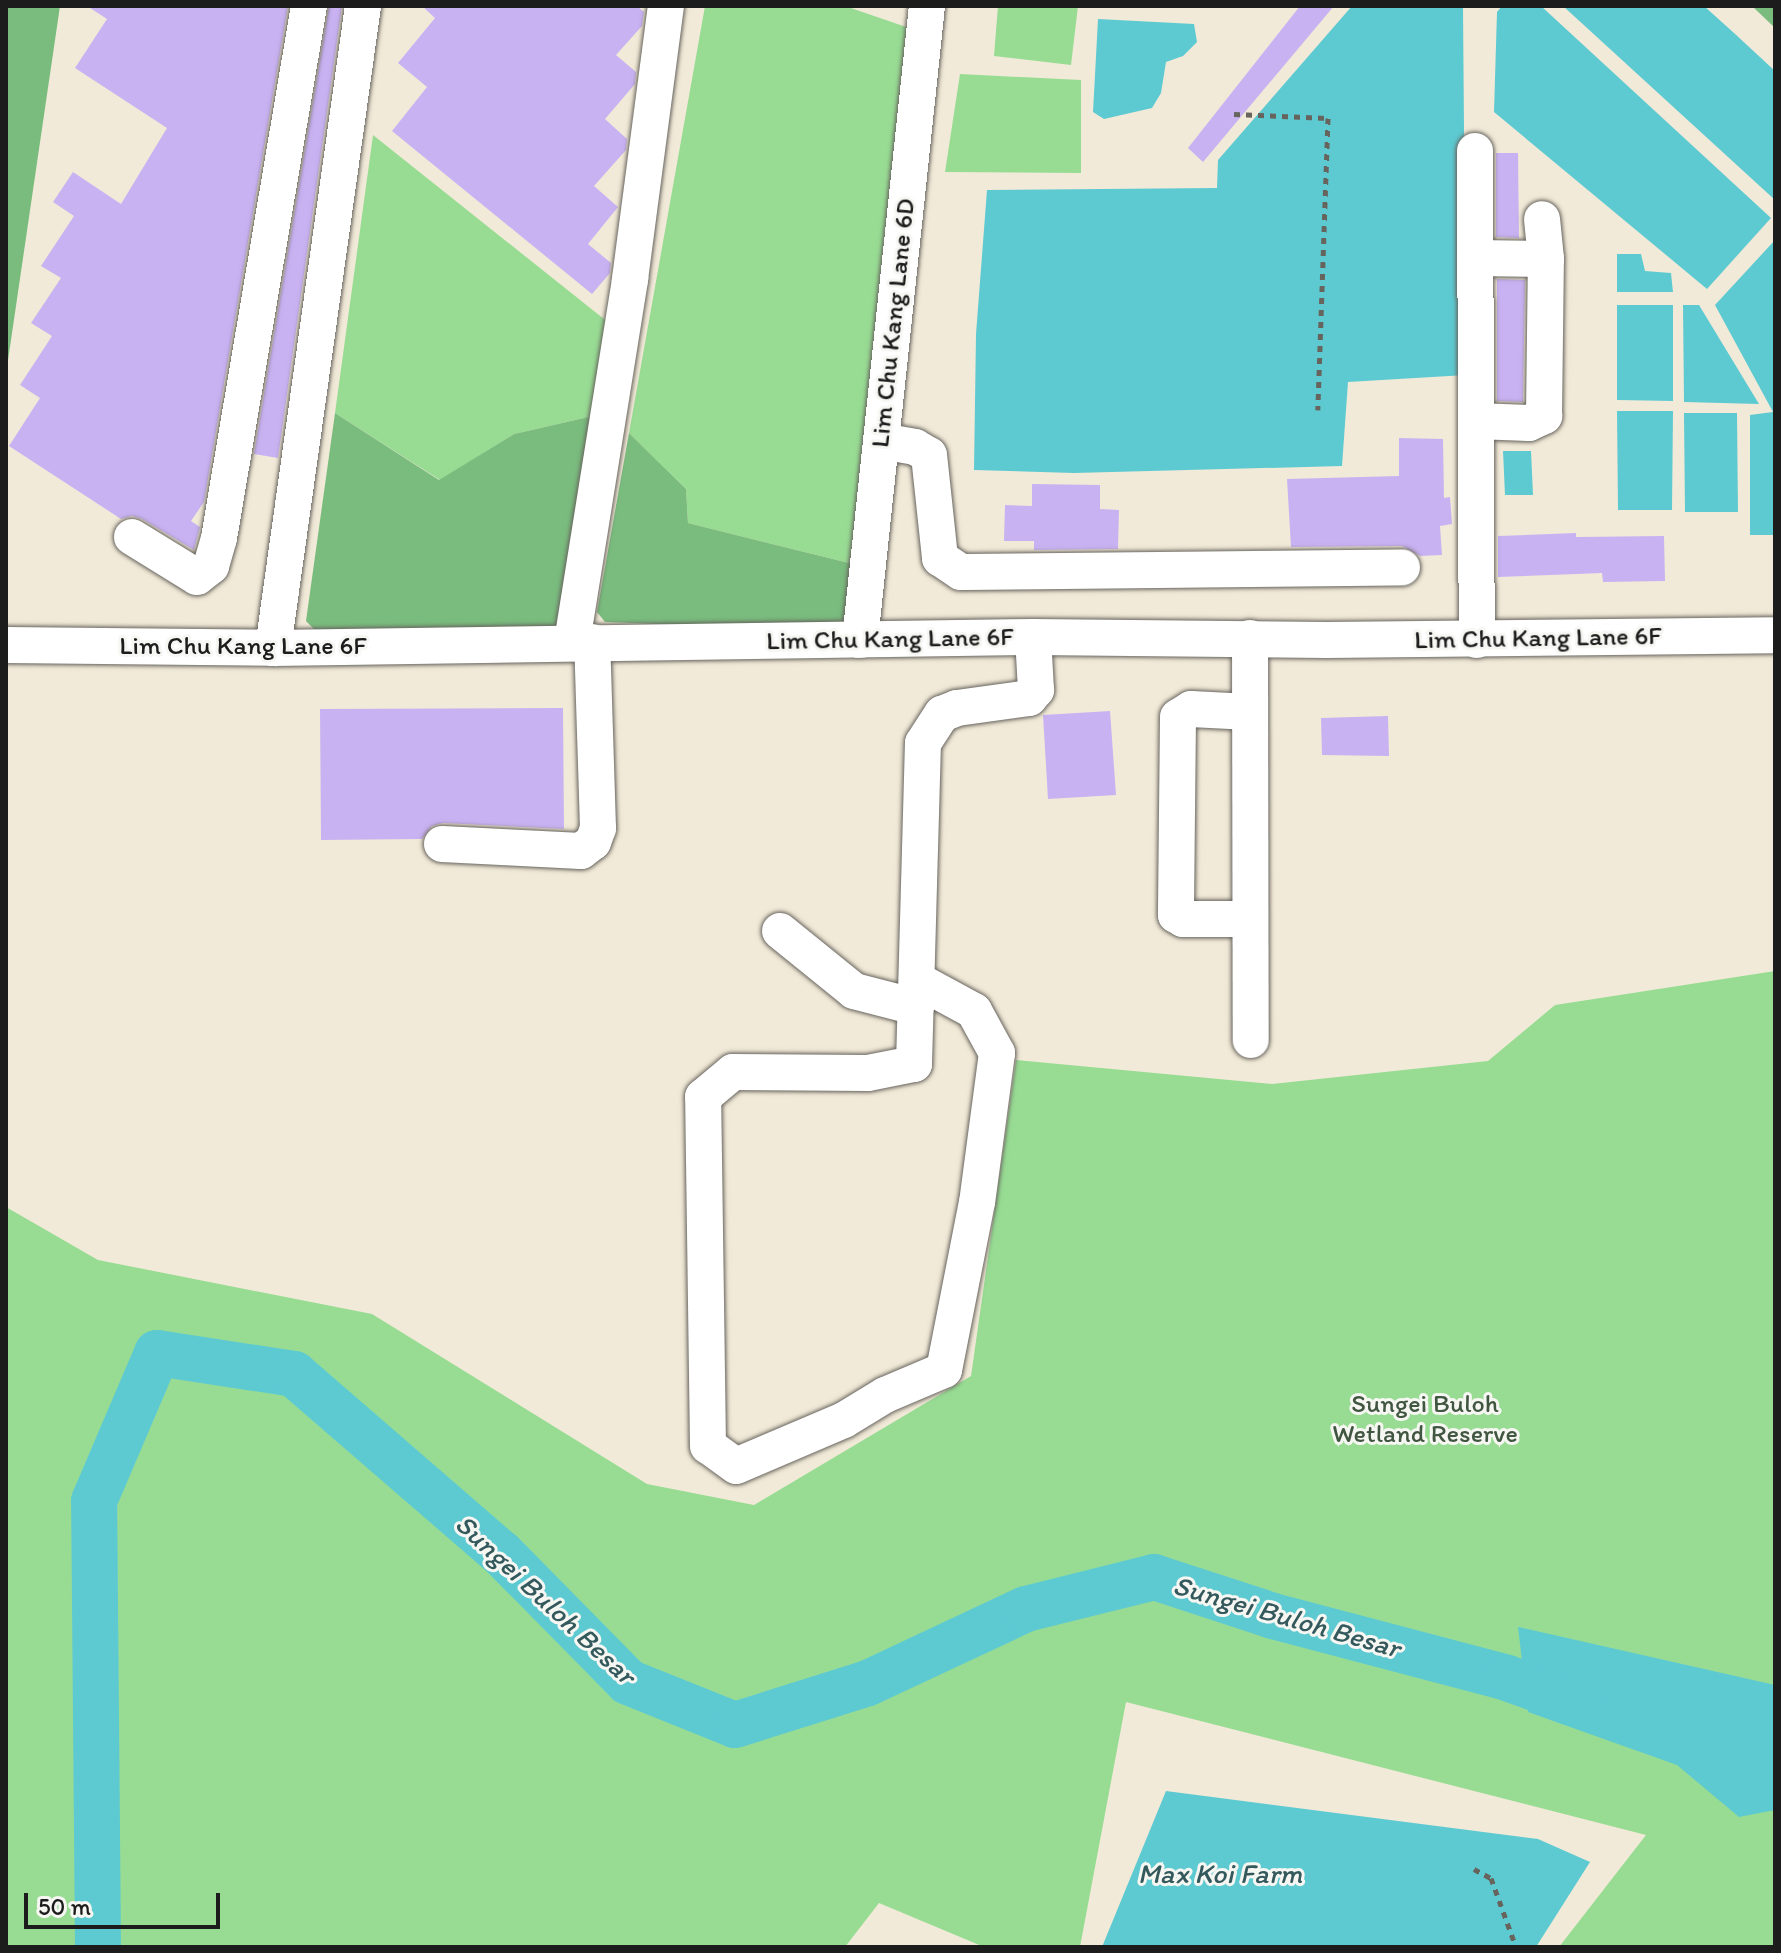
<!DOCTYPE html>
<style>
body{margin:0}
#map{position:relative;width:1781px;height:1953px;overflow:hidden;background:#f2ead8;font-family:Itim,sans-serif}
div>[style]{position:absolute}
.green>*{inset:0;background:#98dc94}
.forest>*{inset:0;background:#7abc7e}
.water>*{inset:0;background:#5dcad2}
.river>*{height:46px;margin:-23px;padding:0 23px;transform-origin:23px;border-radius:23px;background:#5dcad2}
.building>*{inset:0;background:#c9b2f2}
.path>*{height:5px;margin-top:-2.5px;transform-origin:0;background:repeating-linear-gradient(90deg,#67645e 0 6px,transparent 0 12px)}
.roads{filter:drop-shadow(0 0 2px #67645e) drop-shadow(0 0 2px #67645e)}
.minor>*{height:36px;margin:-18px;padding:0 18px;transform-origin:18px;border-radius:18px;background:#fff}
span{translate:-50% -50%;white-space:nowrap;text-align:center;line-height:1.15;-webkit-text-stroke:6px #f6f6f2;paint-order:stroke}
.street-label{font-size:26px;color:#1c1c1c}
.park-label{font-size:26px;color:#415640}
.water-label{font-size:28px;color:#33595c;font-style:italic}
.frame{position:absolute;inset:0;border:8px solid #1c1c1c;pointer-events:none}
.scale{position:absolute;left:24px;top:1893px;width:196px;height:36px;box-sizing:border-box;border:4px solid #1c1c1c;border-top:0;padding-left:10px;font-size:24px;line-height:28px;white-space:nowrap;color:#1c1c1c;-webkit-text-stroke:6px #f6f6f2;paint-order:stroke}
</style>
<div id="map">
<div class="green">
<div style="clip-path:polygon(705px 6px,845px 6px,912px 29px,857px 565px,688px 523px,686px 489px,629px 433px)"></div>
<div style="clip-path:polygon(998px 6px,1078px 6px,1071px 65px,994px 56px)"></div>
<div style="clip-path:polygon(960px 74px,1081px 80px,1081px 173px,945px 172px)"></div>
<div style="clip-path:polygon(373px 135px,609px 323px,593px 416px,514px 434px,440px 480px,335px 413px)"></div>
<div style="clip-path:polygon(1775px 971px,1775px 1947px,1559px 1947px,1646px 1835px,1126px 1702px,1080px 1947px,984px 1947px,879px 1903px,845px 1947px,6px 1947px,6px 1207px,98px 1260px,372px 1314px,647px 1484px,754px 1505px,971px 1376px,1016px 1060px,1272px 1084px,1488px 1061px,1555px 1005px)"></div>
</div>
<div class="forest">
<div style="clip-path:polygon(6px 6px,60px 6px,6px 374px)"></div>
<div style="clip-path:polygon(1752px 6px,1775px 6px,1775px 28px)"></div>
<div style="clip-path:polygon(335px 413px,439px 480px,514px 434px,593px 416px,555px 640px,320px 635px,306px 621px)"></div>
<div style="clip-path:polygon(629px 433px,686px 489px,688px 523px,857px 565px,851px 620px,842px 631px,605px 622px,597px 612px)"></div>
</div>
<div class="water">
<div style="clip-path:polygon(1352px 6px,1463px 6px,1466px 375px,1348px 382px,1342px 466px,1074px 473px,974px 470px,976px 334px,987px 190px,1217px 188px,1218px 160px)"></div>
<div style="clip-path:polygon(1502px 6px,1541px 6px,1771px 218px,1707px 289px,1494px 112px,1497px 12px)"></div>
<div style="clip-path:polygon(1563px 6px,1704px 6px,1734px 33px,1775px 71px,1775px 200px)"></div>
<div style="clip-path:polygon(1098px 19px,1194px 24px,1197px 42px,1183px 56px,1166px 62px,1161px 93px,1152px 108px,1104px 119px,1093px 112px)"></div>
<div style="clip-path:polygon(1775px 240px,1775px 535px,1750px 535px,1750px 415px,1773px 412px,1715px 305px)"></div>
<div style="clip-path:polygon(1617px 254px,1641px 254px,1645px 271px,1671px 273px,1673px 292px,1617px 292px)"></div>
<div style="clip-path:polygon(1617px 305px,1673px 305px,1673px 401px,1617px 400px)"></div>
<div style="clip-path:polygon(1683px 305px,1699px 305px,1759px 404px,1684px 402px)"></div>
<div style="clip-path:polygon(1617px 411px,1673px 411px,1672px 510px,1618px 510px)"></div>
<div style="clip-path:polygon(1684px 413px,1737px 413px,1738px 512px,1685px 512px)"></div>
<div style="clip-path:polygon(1503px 451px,1531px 451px,1533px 495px,1505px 495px)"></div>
<div style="clip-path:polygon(1518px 1627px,1775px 1685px,1775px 1810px,1739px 1817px,1677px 1765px,1528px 1712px)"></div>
<div style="clip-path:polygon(1166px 1791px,1538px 1839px,1590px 1862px,1536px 1947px,1102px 1947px)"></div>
</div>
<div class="river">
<div style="left:98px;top:1947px;width:446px;rotate:-90.5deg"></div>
<div style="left:94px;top:1501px;width:161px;rotate:-66.9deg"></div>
<div style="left:157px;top:1353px;width:139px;rotate:8.7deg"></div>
<div style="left:294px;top:1374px;width:274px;rotate:40.9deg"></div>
<div style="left:501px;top:1553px;width:181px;rotate:45.4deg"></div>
<div style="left:628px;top:1682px;width:115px;rotate:21.9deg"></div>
<div style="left:735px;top:1725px;width:139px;rotate:-17.5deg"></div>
<div style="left:868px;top:1683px;width:174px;rotate:-25.1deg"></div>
<div style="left:1026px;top:1609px;width:132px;rotate:-14deg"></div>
<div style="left:1154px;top:1577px;width:125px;rotate:18.1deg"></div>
<div style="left:1273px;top:1616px;width:242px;rotate:14.8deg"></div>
<div style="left:1507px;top:1678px;width:81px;rotate:19.6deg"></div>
</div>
<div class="building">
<div style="clip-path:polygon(87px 6px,288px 6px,204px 502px,191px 521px,200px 527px,194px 550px,142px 519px,132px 516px,121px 519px,9px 446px,40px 398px,20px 385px,52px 336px,31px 323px,61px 278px,41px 266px,74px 216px,53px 202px,73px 172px,121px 204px,167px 128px,75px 68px,107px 19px)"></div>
<div style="clip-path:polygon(329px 6px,342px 6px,278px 458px,254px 454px)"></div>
<div style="clip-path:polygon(422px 6px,637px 6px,644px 12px,642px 26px,616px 55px,636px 72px,635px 84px,605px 119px,627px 139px,626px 150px,594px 186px,618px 207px,588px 244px,611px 263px,610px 273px,592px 294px,392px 131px,427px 87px,398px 63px,435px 18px)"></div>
<div style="clip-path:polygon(1300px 6px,1334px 6px,1203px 162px,1188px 148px)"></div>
<div style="clip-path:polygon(1496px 153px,1518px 153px,1519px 238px,1496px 237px)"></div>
<div style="clip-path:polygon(1497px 279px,1525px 280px,1523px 402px,1497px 401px)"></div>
<div style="clip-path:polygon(1399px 438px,1443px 439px,1444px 498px,1450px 497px,1452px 524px,1440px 526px,1442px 555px,1420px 556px,1402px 546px,1291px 547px,1287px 479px,1399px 476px)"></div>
<div style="clip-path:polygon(1032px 484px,1100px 485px,1100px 509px,1119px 510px,1118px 549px,1034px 550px,1034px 541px,1004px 541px,1005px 505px,1032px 506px)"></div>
<div style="clip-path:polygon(1576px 533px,1576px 537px,1664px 536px,1665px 581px,1603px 582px,1602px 573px,1498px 577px,1498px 536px)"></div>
<div style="clip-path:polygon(563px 708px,564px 829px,443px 823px,432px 826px,422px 839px,321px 840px,320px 709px)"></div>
<div style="clip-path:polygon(1110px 711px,1116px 795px,1048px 799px,1043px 715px)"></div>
<div style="clip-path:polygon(1388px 716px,1389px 756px,1322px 755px,1321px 718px)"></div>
</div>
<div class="path">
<div style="left:1234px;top:114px;width:94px;rotate:2.4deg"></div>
<div style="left:1328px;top:118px;width:292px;rotate:92deg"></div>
<div style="left:1474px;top:1869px;width:19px;rotate:28deg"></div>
<div style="left:1491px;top:1878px;width:73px;rotate:70.1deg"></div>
</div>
<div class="roads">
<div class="minor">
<div style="left:1475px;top:151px;width:489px;rotate:89.8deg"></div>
<div style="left:1475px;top:258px;width:71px;rotate:0.8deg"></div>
<div style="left:1476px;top:421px;width:53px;rotate:2.2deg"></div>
<div style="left:1529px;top:423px;width:17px;rotate:-25deg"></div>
<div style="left:1544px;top:416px;width:157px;rotate:-89.3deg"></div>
<div style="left:1546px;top:259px;width:40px;rotate:-95.7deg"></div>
<div style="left:881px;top:441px;width:35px;rotate:10deg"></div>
<div style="left:915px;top:447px;width:16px;rotate:30deg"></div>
<div style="left:929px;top:455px;width:104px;rotate:83.9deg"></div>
<div style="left:940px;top:558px;width:25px;rotate:34deg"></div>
<div style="left:961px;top:572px;width:441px;rotate:-0.6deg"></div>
<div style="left:132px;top:537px;width:76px;rotate:31.6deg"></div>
<div style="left:197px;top:577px;width:18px;rotate:-38deg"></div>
<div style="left:211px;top:566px;width:29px;rotate:-74deg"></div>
<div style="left:219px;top:538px;width:540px;rotate:-80.4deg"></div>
<div style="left:1250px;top:638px;width:402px;rotate:89.9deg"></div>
<div style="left:860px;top:640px;width:638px;rotate:-83.97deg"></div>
<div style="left:572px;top:642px;width:368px;rotate:-80.9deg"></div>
<div style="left:630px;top:279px;width:275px;rotate:-82.5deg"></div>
<div style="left:6px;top:645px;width:267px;rotate:0.6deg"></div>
<div style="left:273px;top:648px;width:760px;rotate:-0.83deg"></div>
<div style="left:1033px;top:637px;width:294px;rotate:0.6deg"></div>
<div style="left:1327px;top:640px;width:448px;rotate:-0.6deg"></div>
<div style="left:273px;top:648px;width:648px;rotate:-82.02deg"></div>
<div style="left:1250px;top:712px;width:59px;rotate:-177.1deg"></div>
<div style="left:1191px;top:709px;width:15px;rotate:148deg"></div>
<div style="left:1178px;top:717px;width:198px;rotate:90.6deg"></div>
<div style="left:1176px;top:915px;width:8px;rotate:30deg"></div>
<div style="left:1183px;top:919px;width:67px"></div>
<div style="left:442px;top:844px;width:139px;rotate:2.9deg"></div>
<div style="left:581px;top:851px;width:15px;rotate:-37deg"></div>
<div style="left:593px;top:842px;width:15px;rotate:-70deg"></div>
<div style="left:598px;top:828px;width:186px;rotate:-91.8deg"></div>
<div style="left:780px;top:931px;width:95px;rotate:39deg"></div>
<div style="left:854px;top:991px;width:64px;rotate:14.5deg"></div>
<div style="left:917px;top:980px;width:65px;rotate:28.5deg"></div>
<div style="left:974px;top:1011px;width:48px;rotate:61.3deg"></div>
<div style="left:997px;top:1053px;width:150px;rotate:97.6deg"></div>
<div style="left:977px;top:1202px;width:171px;rotate:101.1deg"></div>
<div style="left:944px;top:1370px;width:64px;rotate:157deg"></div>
<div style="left:885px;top:1395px;width:48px;rotate:148.6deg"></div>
<div style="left:844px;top:1420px;width:117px;rotate:156.9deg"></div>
<div style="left:736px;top:1466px;width:34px;rotate:-144deg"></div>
<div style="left:708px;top:1446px;width:349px;rotate:-90.8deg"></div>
<div style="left:703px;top:1097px;width:39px;rotate:-40deg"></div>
<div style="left:733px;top:1072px;width:135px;rotate:0.4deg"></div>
<div style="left:868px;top:1073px;width:47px;rotate:-11.1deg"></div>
<div style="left:914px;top:1064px;width:321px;rotate:-88.4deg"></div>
<div style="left:923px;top:743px;width:35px;rotate:-57deg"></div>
<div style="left:942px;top:714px;width:16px;rotate:-22deg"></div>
<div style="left:957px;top:708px;width:73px;rotate:-7.9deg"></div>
<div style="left:1029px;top:698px;width:11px;rotate:-49deg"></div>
<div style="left:1036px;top:690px;width:53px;rotate:-93.2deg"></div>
</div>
</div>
<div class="street-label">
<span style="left:893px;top:323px;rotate:-84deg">Lim Chu Kang Lane 6D</span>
<span style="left:1538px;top:638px;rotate:-1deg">Lim Chu Kang Lane 6F</span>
<span style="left:890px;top:639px;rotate:-1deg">Lim Chu Kang Lane 6F</span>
<span style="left:243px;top:646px">Lim Chu Kang Lane 6F</span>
</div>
<div class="park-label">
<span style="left:1425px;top:1419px">Sungei Buloh<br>Wetland Reserve</span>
</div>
<div class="water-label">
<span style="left:546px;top:1599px;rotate:43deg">Sungei Buloh Besar</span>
<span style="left:1287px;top:1616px;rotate:16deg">Sungei Buloh Besar</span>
<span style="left:1220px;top:1873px">Max Koi Farm</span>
</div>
<div class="frame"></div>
<div class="scale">50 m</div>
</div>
